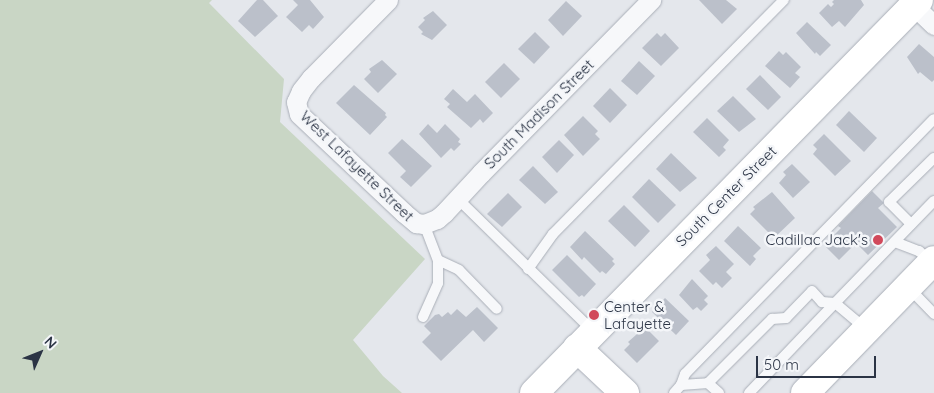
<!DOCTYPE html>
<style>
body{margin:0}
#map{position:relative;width:934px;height:393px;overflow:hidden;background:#e4e7ec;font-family:Quicksand,sans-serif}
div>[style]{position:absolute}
.green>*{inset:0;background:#c9d6c5}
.building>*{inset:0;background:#bbc0ca}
.roads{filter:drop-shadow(0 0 1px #a9aeb7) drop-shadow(0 0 1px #a9aeb7)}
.lane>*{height:10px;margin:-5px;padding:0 5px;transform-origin:5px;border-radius:5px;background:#f7f8fa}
.street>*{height:19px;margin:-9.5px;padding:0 9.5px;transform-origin:9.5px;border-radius:9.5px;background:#f7f8fa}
.secondary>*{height:28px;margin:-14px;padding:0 14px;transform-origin:14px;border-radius:14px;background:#fff}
.primary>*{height:28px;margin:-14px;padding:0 14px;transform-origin:14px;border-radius:14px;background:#fff}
.dots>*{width:14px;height:14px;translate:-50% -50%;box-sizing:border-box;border:2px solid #f4f6f9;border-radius:50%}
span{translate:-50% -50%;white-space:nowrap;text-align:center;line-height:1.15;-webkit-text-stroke:5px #f4f6f9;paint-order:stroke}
.street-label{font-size:15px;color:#2b3445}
.poi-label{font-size:15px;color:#2b3445}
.right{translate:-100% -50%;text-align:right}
.left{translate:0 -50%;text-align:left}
.north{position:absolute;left:15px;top:328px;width:50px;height:50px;-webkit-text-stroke:4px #f4f6f9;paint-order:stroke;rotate:46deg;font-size:14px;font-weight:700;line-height:20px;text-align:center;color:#2b3445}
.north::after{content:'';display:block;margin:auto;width:18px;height:22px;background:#2b3445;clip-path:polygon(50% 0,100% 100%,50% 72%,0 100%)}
.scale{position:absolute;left:756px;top:356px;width:120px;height:22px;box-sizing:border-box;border:2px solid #2b3445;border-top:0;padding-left:6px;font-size:15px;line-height:18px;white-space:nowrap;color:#2b3445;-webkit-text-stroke:4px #f4f6f9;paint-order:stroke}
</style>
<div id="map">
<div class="green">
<div style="clip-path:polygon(0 0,212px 0,209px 3px,284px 79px,280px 122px,425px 259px,353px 340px,383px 376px,402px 393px,0 393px)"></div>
</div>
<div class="building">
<div style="clip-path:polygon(257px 0,263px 0,278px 16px,255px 37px,238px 21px)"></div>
<div style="clip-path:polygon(293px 0,310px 0,324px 17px,313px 29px,309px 25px,302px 32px,286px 17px,298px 5px)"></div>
<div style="clip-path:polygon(699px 0,726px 0,737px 9px,722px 24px)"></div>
<div style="clip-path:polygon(834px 0,861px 0,864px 5px,845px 27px,839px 21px,832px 27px,819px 13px,828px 4px,831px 7px,834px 4px,832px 2px)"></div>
<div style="clip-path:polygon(566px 1px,582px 16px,563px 36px,548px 20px)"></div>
<div style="clip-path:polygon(433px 11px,447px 25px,432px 40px,421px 34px,423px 32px,418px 27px,425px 20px,423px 18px)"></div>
<div style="clip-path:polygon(807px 22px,831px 45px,820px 56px,816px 52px,815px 54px,796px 33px)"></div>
<div style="clip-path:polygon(535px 32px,550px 47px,534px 64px,518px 49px)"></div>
<div style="clip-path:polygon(657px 33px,661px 37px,665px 33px,679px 48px,661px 66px,642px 48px)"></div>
<div style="clip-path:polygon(919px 44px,934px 57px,934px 80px,932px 82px,920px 72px,918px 74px,907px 57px)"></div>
<div style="clip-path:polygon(779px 51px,783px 55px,786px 52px,801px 67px,795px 73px,800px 77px,790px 88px,765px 66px)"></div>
<div style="clip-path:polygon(382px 60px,397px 74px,378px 93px,364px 79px,371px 72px,369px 69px)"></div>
<div style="clip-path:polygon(639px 61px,655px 76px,637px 95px,621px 81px)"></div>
<div style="clip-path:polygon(504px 63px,520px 79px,501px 98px,485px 82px)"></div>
<div style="clip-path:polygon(760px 75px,781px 97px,768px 110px,746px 89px)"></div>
<div style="clip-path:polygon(354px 85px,386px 113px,385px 115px,387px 117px,370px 135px,336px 103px)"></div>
<div style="clip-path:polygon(610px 88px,627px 105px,610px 123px,593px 106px)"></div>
<div style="clip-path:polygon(453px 89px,467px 102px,475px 94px,493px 113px,483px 123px,480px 119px,471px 128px,447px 107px,450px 104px,444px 99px)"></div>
<div style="clip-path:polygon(733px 96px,756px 119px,739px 132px,717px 111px)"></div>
<div style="clip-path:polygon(849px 111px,877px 138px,864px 152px,836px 125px)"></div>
<div style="clip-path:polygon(583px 116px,598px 131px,595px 134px,600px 139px,583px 156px,564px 135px)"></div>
<div style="clip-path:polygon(707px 118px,729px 140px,723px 147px,726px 150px,719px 157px,693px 132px)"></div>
<div style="clip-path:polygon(428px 124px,437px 133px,445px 124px,460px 139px,458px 142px,461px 144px,454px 151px,451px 148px,441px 158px,419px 134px)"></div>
<div style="clip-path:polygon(824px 134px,851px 161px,835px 176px,813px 154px,817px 149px,813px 145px)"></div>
<div style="clip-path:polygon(402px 139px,432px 166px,411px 187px,400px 177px,406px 171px,388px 153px)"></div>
<div style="clip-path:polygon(559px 140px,574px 155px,557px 173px,542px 157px)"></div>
<div style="clip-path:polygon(671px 153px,697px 178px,680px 192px,656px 169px)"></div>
<div style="clip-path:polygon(792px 164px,810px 182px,793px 198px,779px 183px,786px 175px,783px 172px)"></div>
<div style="clip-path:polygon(533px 166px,558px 192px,545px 204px,519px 180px)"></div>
<div style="clip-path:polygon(649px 179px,676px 205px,658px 223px,632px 197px)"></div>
<div style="clip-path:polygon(872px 191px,884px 203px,878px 208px,897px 227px,868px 255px,856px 243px,839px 260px,824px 245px,841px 228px,838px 226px)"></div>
<div style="clip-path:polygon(772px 192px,795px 218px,774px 238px,750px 214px,755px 209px,753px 207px)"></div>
<div style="clip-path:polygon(508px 193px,522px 207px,502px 227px,487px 214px)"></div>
<div style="clip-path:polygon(624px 205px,650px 231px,635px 247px,608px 221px)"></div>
<div style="clip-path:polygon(738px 226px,761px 248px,753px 256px,756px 259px,750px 266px,724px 241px)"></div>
<div style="clip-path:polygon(585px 231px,614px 259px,612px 261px,615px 264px,606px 274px,602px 271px,600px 273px,584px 257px,582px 260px,570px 247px)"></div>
<div style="clip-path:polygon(716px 246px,734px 264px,726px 272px,732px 278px,722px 288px,716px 282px,713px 285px,699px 271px,710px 260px,706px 255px)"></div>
<div style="clip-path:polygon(567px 255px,596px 284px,584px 297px,582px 295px,579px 297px,552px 270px)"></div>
<div style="clip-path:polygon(692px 279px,708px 296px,704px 300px,708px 304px,701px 311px,697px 307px,693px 310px,679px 295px)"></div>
<div style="clip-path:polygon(665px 298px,689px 321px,676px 335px,652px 312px)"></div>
<div style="clip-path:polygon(477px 307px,498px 328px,484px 342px,473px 330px,441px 361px,422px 342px,431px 333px,424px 326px,435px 315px,439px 314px,442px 317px,448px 312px,451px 315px,457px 309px,466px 317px)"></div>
<div style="clip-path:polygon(645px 327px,659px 341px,637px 363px,624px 350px,630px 344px,628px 342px)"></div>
</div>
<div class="roads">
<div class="lane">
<div style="left:457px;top:198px;width:190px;rotate:44.4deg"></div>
<div style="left:424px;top:224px;width:39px;rotate:69deg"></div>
<div style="left:438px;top:260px;width:23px;rotate:25deg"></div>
<div style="left:459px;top:270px;width:54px;rotate:45.7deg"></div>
<div style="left:911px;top:224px;width:31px;rotate:-135deg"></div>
<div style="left:889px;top:202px;width:63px;rotate:-44.4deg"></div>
<div style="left:895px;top:242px;width:26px;rotate:21deg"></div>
<div style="left:919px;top:251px;width:16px;rotate:43deg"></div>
<div style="left:528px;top:269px;width:43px;rotate:-54.5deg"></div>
<div style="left:553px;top:234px;width:329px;rotate:-45.4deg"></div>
<div style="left:909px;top:288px;width:36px;rotate:46deg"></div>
<div style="left:423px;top:317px;width:37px;rotate:-66deg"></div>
<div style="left:438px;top:283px;width:23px;rotate:-90deg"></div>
<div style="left:866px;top:329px;width:40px;rotate:-140deg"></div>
<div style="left:835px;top:303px;width:142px;rotate:-45.9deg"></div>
<div style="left:681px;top:385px;width:27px;rotate:-4deg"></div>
<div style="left:674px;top:393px;width:11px;rotate:-49deg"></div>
<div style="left:681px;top:385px;width:12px;rotate:-70deg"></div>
<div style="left:685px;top:374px;width:356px;rotate:-45.7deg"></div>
<div style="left:719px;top:393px;width:15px;rotate:-138deg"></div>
<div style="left:708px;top:383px;width:91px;rotate:-45deg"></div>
<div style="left:772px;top:319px;width:14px;rotate:-4deg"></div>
<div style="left:786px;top:318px;width:37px;rotate:-46deg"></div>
<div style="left:812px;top:291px;width:15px;rotate:48deg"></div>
<div style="left:822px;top:302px;width:13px;rotate:4deg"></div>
<div style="left:749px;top:393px;width:124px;rotate:-46.3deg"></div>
</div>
<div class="street">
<div style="left:388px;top:0;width:110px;rotate:134.6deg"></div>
<div style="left:311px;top:78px;width:16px;rotate:128deg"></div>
<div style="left:301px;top:91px;width:12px;rotate:114deg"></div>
<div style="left:296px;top:102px;width:12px;rotate:76deg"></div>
<div style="left:299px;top:114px;width:144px;rotate:43.3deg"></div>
<div style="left:404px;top:213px;width:16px;rotate:40deg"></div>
<div style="left:416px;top:223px;width:8px;rotate:7deg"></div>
<div style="left:424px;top:224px;width:14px;rotate:-21deg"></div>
<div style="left:437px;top:219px;width:9px;rotate:-41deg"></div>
<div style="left:444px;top:213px;width:54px;rotate:-47.2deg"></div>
<div style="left:481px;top:173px;width:243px;rotate:-45.5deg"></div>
<div style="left:908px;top:0;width:36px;rotate:44deg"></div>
</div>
<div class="secondary">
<div style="left:577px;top:348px;width:66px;rotate:43.2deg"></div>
</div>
<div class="primary">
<div style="left:534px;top:393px;width:550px;rotate:-45.59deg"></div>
<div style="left:805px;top:393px;width:185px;rotate:-45.9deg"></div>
</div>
</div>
<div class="dots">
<div style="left:878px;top:240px;background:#d1495b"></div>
<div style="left:594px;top:315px;background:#d1495b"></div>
</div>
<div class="street-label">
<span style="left:539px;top:114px;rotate:-45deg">South Madison Street</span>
<span style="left:357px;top:166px;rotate:44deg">West Lafayette Street</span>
<span style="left:726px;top:196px;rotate:-45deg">South Center Street</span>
</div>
<div class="poi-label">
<span class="right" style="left:868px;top:240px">Cadillac Jack's</span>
<span class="left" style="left:604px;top:315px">Center &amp;<br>Lafayette</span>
</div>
<div class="north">N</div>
<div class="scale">50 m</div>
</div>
